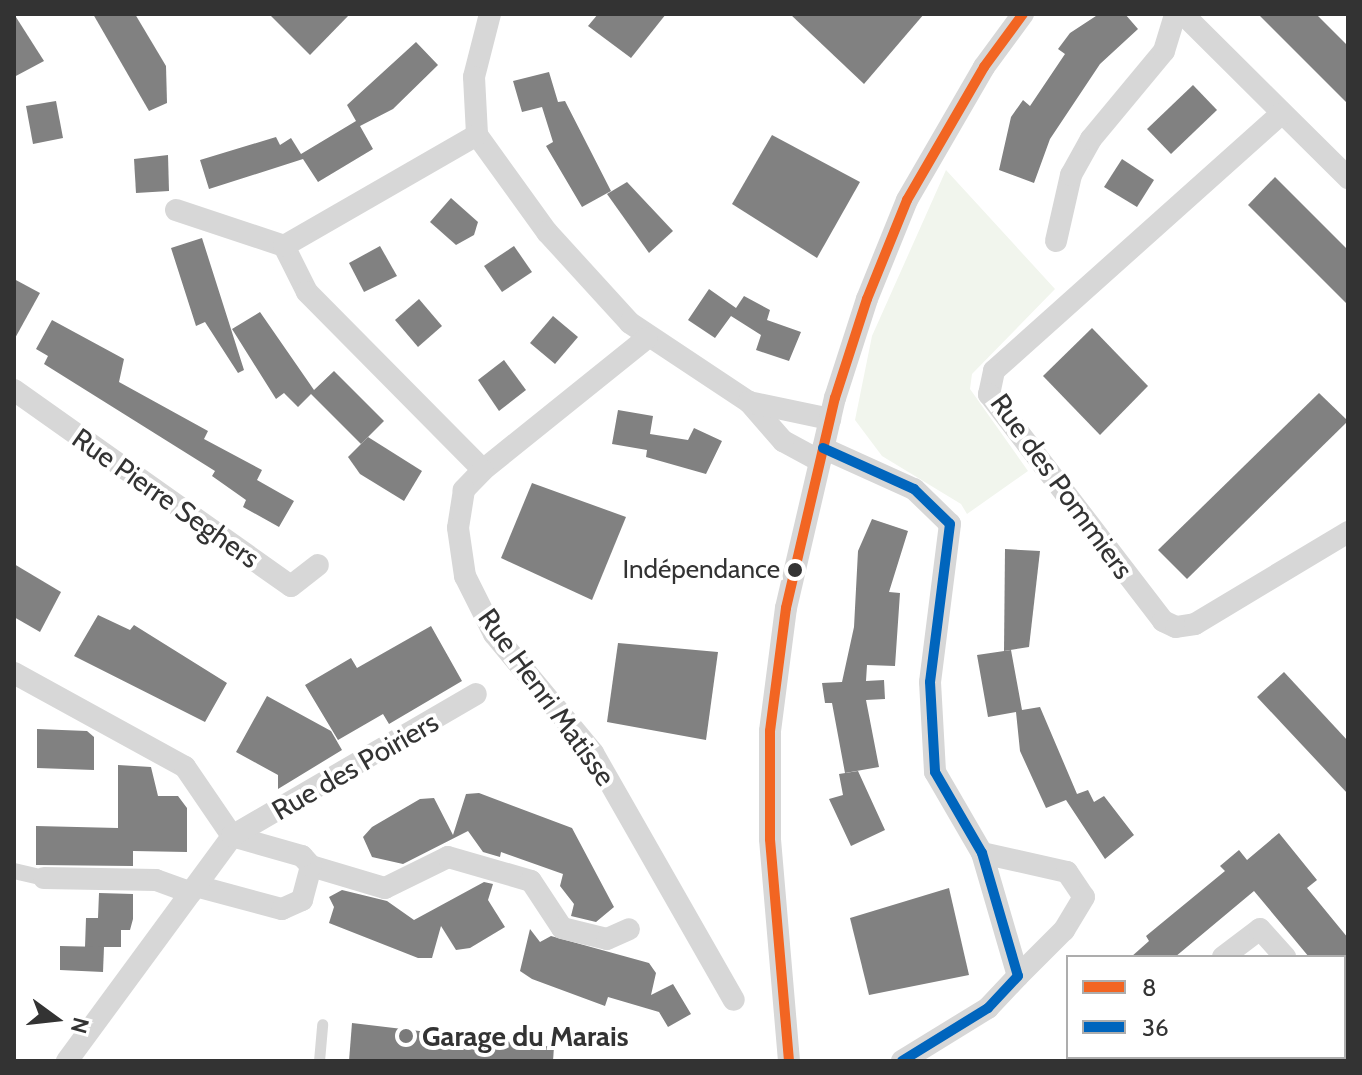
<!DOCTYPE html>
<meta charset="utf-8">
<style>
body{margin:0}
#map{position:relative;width:1362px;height:1075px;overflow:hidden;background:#fff;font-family:Cabin,sans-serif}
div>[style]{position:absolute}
.green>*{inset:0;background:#f1f5ed}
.building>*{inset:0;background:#818181}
.service>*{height:11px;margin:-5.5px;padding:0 5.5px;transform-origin:5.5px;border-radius:5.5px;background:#d7d7d7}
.pedestrian>*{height:16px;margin:-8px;padding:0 8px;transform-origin:8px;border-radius:8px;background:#d7d7d7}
.minor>*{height:22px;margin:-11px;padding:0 11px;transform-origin:11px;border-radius:11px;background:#d7d7d7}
.bus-1>*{height:10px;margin:-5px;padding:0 5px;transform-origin:5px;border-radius:5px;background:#f26522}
.bus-2>*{height:10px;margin:-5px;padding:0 5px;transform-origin:5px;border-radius:5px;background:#0065bd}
.dots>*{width:22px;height:22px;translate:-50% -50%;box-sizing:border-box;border:4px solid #fff;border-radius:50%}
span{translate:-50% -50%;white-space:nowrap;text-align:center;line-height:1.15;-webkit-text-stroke:8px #fff;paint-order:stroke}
.bus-label{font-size:26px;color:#333}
.right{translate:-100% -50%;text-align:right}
.street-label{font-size:28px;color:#333}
.poi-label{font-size:28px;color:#333;font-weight:700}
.left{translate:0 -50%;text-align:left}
.frame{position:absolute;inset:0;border:16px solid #333;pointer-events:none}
.legend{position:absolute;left:1066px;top:955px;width:280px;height:104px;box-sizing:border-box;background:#fff;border:2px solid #adadad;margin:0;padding:10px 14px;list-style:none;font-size:24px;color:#333}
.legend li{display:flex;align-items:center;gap:16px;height:40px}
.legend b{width:40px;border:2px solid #adadad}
.north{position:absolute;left:16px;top:979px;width:80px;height:80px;-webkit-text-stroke:6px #fff;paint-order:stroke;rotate:105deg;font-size:22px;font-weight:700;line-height:32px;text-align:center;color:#333}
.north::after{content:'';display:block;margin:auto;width:28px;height:36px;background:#333;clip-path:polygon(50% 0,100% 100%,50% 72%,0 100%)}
</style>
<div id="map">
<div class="green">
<div style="clip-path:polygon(946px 170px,1055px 289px,972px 374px,970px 389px,1028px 471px,967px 514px,961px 504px,882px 456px,855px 420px,872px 336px)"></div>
</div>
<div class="building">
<div style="clip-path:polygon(14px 14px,44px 61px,14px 77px)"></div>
<div style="clip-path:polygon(93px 14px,135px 14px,166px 66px,167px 103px,149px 111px)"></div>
<div style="clip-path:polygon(269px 14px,350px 14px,310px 55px)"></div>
<div style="clip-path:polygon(598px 14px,666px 14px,631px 58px,588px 26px)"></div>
<div style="clip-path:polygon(790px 14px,924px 14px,864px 84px)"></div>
<div style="clip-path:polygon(1099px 14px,1125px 14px,1138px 29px,1100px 64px,1050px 139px,1034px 183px,999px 170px,1011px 117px,1023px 100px,1030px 106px,1065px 54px,1058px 49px,1070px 33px)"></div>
<div style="clip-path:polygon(1258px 14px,1316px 14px,1348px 46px,1348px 104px)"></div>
<div style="clip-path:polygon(416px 42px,438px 65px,393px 109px,360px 126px,373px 149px,318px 182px,303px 159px,209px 189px,200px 160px,276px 137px,280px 145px,291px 138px,301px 154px,356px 121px,347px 105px)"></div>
<div style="clip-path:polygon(549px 72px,558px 102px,565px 101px,611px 191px,582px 207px,546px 146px,553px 142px,542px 107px,522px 112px,513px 81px)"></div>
<div style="clip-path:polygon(1193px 85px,1217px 110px,1171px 154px,1147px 129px)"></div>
<div style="clip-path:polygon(56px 101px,63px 138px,33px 144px,26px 106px)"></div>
<div style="clip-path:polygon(772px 135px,860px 182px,817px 258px,732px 204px)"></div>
<div style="clip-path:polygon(168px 155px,169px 191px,136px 193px,134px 159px)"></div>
<div style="clip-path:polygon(1122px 159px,1154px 180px,1137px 207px,1104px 187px)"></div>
<div style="clip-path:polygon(1275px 177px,1348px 250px,1348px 305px,1248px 205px)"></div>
<div style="clip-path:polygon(627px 182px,673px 231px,649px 253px,607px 194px)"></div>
<div style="clip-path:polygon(451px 198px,478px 222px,474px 235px,456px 245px,430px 222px)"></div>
<div style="clip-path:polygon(202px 238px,244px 370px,238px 373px,205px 322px,196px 326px,171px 248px)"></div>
<div style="clip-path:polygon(380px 246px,397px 276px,364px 292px,349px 263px)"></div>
<div style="clip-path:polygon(514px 246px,532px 272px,502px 292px,484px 266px)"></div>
<div style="clip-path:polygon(14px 279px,40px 293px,14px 340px)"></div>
<div style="clip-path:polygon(709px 289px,736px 308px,744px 296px,770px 310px,767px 320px,801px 332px,789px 361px,756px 350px,761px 335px,731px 316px,715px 338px,688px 320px)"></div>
<div style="clip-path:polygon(419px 299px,442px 326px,418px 347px,395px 320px)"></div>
<div style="clip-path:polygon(260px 312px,314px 390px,334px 371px,384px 421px,361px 444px,311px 394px,298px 407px,284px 393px,276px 399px,232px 329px)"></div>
<div style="clip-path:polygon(553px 316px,578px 337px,555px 364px,530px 343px)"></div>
<div style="clip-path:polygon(52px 320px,124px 359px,119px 382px,208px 431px,204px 439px,262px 470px,257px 480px,294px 501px,279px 527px,243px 507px,246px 500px,212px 476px,215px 471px,44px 364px,48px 356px,36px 349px)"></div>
<div style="clip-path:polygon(1092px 328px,1148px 386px,1100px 435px,1043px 376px)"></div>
<div style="clip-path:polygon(504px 360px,526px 390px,499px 411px,478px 380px)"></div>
<div style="clip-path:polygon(1319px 393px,1348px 421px,1187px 579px,1158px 550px)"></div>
<div style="clip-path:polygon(618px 410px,653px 416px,650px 434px,688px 440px,694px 428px,722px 441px,706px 474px,646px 457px,647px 450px,612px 444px)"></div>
<div style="clip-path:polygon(368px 437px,422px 471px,404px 501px,360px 474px,348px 457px)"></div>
<div style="clip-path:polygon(532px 483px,626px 517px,592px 600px,501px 558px)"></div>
<div style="clip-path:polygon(872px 519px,908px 531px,889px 592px,900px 593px,895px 666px,867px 665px,866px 681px,884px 680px,885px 699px,866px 700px,879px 767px,845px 773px,832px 703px,825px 703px,822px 683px,842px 682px,854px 627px,858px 551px)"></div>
<div style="clip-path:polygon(1005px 549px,1040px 551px,1029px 647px,1004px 651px)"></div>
<div style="clip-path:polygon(14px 564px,61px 592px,40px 632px,14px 617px)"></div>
<div style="clip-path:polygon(98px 615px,130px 630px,134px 625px,227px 683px,205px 722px,74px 656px)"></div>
<div style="clip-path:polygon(431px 626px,462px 681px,389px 724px,383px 714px,338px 740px,305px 685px,351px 658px,357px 668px)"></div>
<div style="clip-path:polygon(618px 643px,718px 652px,706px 740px,607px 722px)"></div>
<div style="clip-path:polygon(1011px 650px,1022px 710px,1040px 707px,1077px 794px,1088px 790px,1094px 802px,1104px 796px,1134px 835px,1105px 859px,1066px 800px,1046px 808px,1020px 751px,1016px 712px,988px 717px,977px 655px)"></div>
<div style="clip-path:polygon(1284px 672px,1348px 741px,1348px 794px,1257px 697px)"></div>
<div style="clip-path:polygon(267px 696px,331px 731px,342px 750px,278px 789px,278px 775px,236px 752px)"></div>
<div style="clip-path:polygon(37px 729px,87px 731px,94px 737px,94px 770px,37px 768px)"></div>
<div style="clip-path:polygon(118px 765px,151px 767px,158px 796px,178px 796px,187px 808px,187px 852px,133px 851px,133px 866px,36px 865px,36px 826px,118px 828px)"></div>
<div style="clip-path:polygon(858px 771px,885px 830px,851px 846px,829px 799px,843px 795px,839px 774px)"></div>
<div style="clip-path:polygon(479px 793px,572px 828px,614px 907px,596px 922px,571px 916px,574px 904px,560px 886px,563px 874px,501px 852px,500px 857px,483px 852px,468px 831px,403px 864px,372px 857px,363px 837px,372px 827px,420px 799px,434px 798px,453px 835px,466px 794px)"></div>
<div style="clip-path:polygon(1279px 833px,1317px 880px,1307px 888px,1348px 938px,1348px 957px,1309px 957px,1254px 891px,1175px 957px,1131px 957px,1149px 941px,1146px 936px,1225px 871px,1220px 866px,1239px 850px,1247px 860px)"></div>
<div style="clip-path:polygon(484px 882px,493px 884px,488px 900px,505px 927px,470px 948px,456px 950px,441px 926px,432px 958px,418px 958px,329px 923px,334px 907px,329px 897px,342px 890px,387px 901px,414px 920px)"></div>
<div style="clip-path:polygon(949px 888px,969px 975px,869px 995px,850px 918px)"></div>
<div style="clip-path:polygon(99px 893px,133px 894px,133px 919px,130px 930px,121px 930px,121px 947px,85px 947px,86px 918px,98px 918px)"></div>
<div style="clip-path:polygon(530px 929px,540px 942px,551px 936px,649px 963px,656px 973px,651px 995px,673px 984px,691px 1014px,668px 1027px,659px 1012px,608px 997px,605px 1006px,532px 979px,520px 971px)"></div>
<div style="clip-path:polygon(60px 946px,104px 947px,103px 972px,60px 970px)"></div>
<div style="clip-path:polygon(352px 1023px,554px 1047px,553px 1061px,349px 1061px)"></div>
</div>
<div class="service">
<div style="left:319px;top:1061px;width:37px;rotate:-85deg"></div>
</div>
<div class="pedestrian">
<div style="left:14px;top:871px;width:31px;rotate:13deg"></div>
</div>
<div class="minor">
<div style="left:490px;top:14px;width:65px;rotate:104.3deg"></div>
<div style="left:474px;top:77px;width:58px;rotate:87deg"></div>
<div style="left:477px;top:135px;width:120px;rotate:54.2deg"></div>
<div style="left:547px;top:232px;width:123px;rotate:47.6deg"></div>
<div style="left:630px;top:323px;width:143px;rotate:33.6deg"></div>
<div style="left:1183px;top:14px;width:233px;rotate:44.8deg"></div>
<div style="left:1281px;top:114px;width:385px;rotate:138.2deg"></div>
<div style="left:994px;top:371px;width:24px;rotate:102deg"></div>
<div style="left:989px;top:394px;width:286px;rotate:52.5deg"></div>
<div style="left:1163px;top:621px;width:14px;rotate:25deg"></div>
<div style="left:1176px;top:627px;width:19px;rotate:-9deg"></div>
<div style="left:1195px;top:624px;width:179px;rotate:-31deg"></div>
<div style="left:176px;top:210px;width:114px;rotate:18.4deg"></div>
<div style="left:1056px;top:241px;width:68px;rotate:-77.2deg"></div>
<div style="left:1071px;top:175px;width:41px;rotate:-60.9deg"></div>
<div style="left:1091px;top:139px;width:114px;rotate:-50.3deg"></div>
<div style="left:1164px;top:51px;width:39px;rotate:-73deg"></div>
<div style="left:284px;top:246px;width:51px;rotate:63.4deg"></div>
<div style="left:307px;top:292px;width:250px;rotate:45.3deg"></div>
<div style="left:284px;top:246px;width:223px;rotate:-29.9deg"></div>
<div style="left:647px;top:338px;width:211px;rotate:141.2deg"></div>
<div style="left:483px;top:470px;width:28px;rotate:134deg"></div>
<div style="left:464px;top:490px;width:38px;rotate:99deg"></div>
<div style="left:458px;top:528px;width:49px;rotate:81.7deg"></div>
<div style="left:465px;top:576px;width:65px;rotate:63.4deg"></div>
<div style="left:494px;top:634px;width:155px;rotate:50.2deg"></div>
<div style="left:593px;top:753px;width:284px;rotate:60.3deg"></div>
<div style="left:14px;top:390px;width:339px;rotate:35.3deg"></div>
<div style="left:291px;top:586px;width:34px;rotate:-38deg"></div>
<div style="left:823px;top:448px;width:100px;rotate:24.3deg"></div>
<div style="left:914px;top:489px;width:50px;rotate:44.2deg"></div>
<div style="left:950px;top:524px;width:159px;rotate:97.2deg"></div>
<div style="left:930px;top:682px;width:90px;rotate:86.8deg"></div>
<div style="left:935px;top:772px;width:94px;rotate:59.9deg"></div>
<div style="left:982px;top:853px;width:128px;rotate:73.7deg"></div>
<div style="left:1018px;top:976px;width:44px;rotate:133.2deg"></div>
<div style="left:988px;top:1008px;width:101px;rotate:148.4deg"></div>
<div style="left:820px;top:461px;width:42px;rotate:-151.6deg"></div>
<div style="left:783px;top:441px;width:52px;rotate:-131.1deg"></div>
<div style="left:749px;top:402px;width:83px;rotate:11.9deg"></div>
<div style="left:14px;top:673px;width:195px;rotate:28.8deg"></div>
<div style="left:185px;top:767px;width:83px;rotate:55.7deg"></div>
<div style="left:982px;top:853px;width:87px;rotate:12.6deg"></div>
<div style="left:1067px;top:872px;width:30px;rotate:56deg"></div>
<div style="left:1084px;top:897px;width:39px;rotate:121deg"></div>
<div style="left:1064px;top:930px;width:65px;rotate:135deg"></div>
<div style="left:311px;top:866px;width:77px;rotate:16.6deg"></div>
<div style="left:385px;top:888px;width:70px;rotate:-26.2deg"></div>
<div style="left:448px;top:857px;width:86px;rotate:16.1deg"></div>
<div style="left:531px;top:881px;width:56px;rotate:56.6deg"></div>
<div style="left:562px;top:928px;width:46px;rotate:13.7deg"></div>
<div style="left:607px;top:939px;width:24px;rotate:-24deg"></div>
<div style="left:44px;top:878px;width:112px;rotate:1deg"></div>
<div style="left:156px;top:880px;width:37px;rotate:20deg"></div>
<div style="left:196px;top:886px;width:89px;rotate:15deg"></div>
<div style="left:282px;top:909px;width:22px;rotate:-24deg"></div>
<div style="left:302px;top:900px;width:35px;rotate:-75deg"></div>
<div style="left:311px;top:866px;width:13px;rotate:-132deg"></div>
<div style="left:302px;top:856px;width:73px;rotate:-164.1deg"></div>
<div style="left:1223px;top:957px;width:46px;rotate:-37.1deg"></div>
<div style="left:1260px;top:929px;width:38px;rotate:48deg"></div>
<div style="left:1344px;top:1024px;width:6px;rotate:51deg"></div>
<div style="left:67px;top:1061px;width:279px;rotate:-53.7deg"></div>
<div style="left:232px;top:836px;width:282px;rotate:-30.2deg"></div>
<div style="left:789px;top:1061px;width:223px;rotate:-94.9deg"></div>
<div style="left:770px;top:839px;width:108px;rotate:-90deg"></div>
<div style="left:770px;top:731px;width:124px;rotate:-82.6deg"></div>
<div style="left:786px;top:608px;width:216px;rotate:-76.9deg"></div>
<div style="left:835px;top:398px;width:104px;rotate:-72.1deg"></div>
<div style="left:867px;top:299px;width:107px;rotate:-68deg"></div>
<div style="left:907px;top:200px;width:154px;rotate:-59.9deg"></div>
<div style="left:984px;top:67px;width:66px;rotate:-53.7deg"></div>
<div style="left:1109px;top:1061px;width:5px;rotate:-53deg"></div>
</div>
<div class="bus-1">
<div style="left:789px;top:1061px;width:223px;rotate:-94.9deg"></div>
<div style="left:770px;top:839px;width:108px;rotate:-90deg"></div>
<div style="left:770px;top:731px;width:124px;rotate:-82.6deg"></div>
<div style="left:786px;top:608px;width:216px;rotate:-76.9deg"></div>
<div style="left:835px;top:398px;width:104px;rotate:-72.1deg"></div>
<div style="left:867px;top:299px;width:107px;rotate:-68deg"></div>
<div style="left:907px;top:200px;width:154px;rotate:-59.9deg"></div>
<div style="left:984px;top:67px;width:66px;rotate:-53.7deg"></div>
</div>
<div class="bus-2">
<div style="left:823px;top:448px;width:100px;rotate:24.3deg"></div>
<div style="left:914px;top:489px;width:50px;rotate:44.2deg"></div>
<div style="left:950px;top:524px;width:159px;rotate:97.2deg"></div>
<div style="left:930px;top:682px;width:90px;rotate:86.8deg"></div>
<div style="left:935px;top:772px;width:94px;rotate:59.9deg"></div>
<div style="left:982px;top:853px;width:128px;rotate:73.7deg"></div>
<div style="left:1018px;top:976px;width:44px;rotate:133.2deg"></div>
<div style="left:988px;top:1008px;width:101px;rotate:148.4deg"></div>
</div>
<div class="dots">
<div style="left:795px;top:570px;background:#333"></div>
<div style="left:406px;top:1036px;background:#7a7a7a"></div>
</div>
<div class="bus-label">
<span class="right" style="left:780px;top:570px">Indépendance</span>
</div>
<div class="street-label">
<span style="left:1062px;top:486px;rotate:54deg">Rue des Pommiers</span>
<span style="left:166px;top:498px;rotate:35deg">Rue Pierre Seghers</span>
<span style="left:547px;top:697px;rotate:54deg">Rue Henri Matisse</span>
<span style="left:355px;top:766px;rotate:-30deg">Rue des Poiriers</span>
</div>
<div class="poi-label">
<span class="left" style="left:422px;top:1036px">Garage du Marais</span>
</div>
<div class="frame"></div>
<ul class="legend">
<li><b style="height:10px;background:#f26522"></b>8</li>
<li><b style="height:10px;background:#0065bd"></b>36</li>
</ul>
<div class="north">N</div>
</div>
